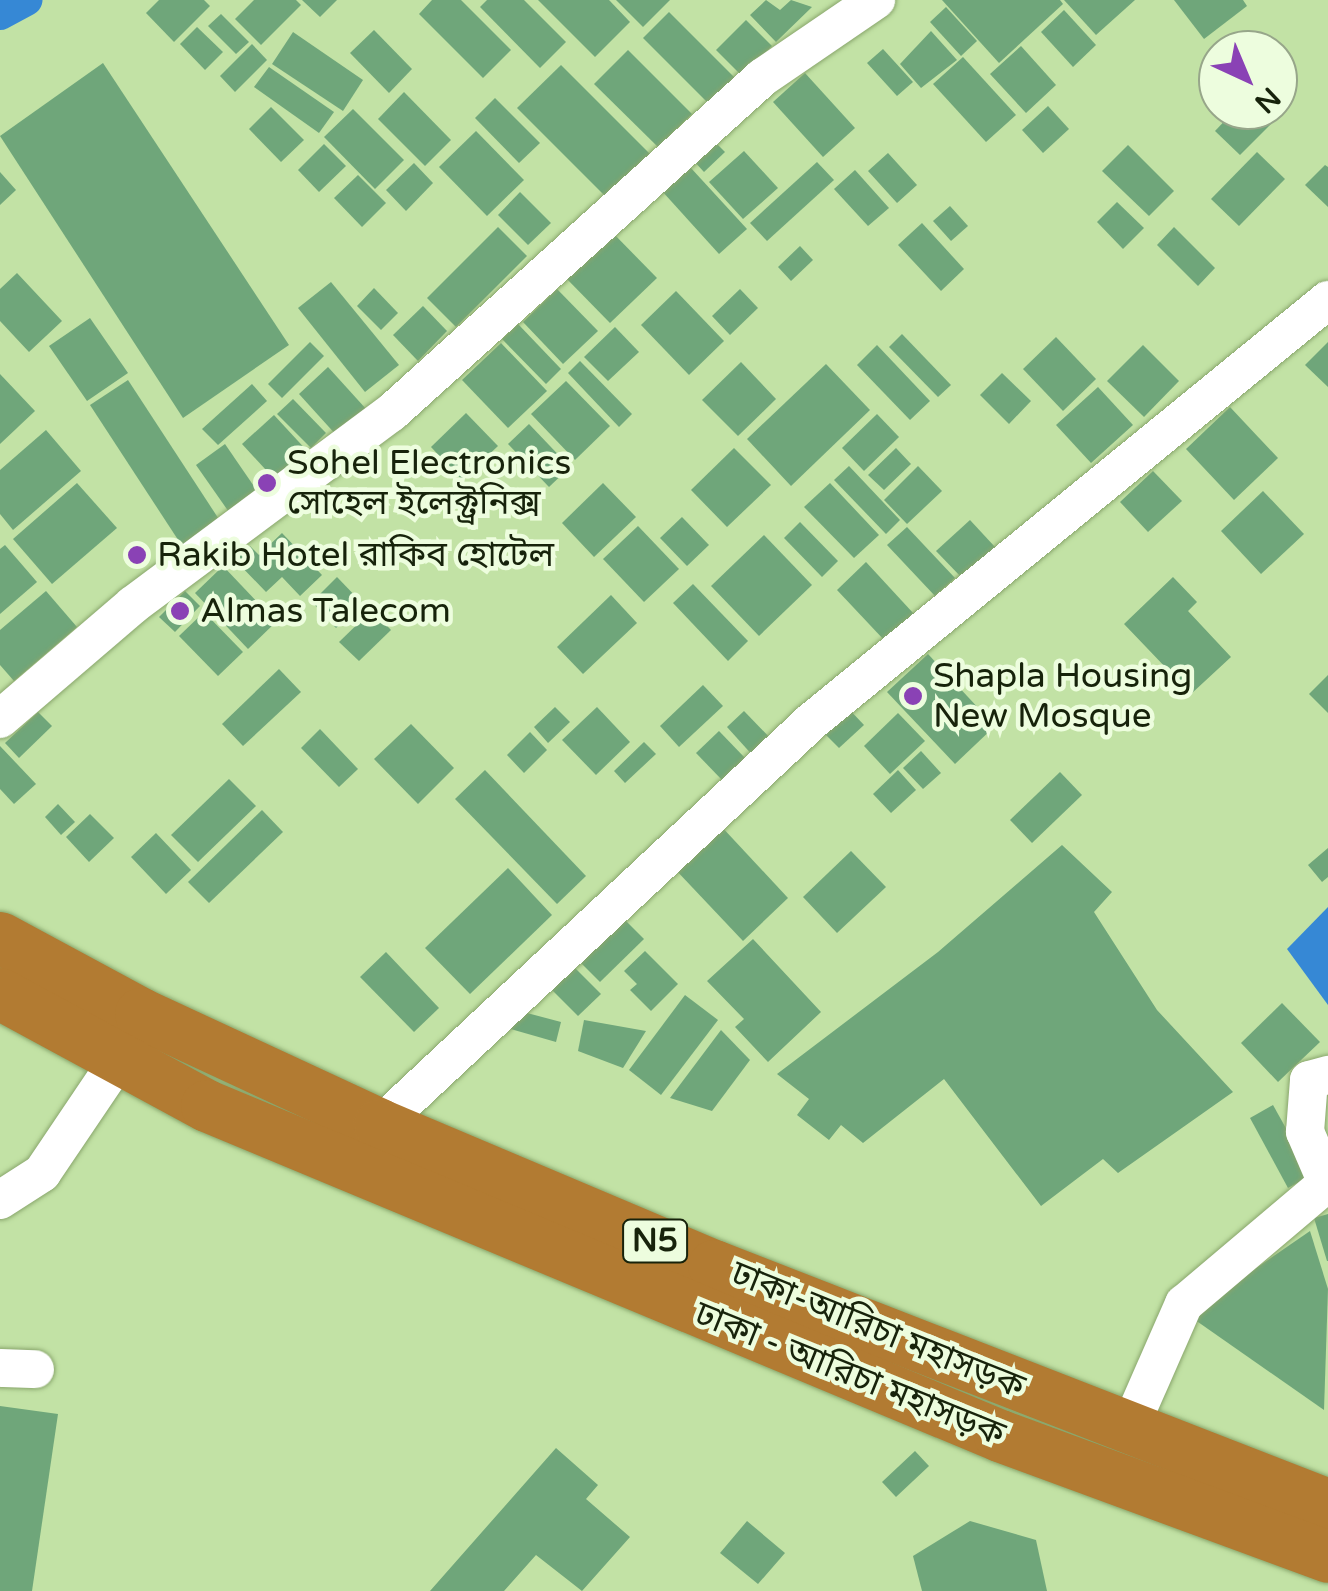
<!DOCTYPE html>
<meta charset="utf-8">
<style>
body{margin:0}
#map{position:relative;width:1328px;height:1591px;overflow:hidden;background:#c2e2a5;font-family:"Varela Round","Noto Sans Bengali",sans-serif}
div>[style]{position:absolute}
.water>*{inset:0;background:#3688d5}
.canal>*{height:32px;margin:-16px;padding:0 16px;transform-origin:16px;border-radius:16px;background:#3688d5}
.building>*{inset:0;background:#6fa67a}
.roads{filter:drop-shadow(0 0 2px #89a66c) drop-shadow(0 0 2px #89a66c)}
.minor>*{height:38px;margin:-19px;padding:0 19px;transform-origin:19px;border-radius:19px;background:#fff}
.highway>*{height:52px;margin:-26px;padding:0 26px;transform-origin:26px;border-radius:26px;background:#b27b32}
.dots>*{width:28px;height:28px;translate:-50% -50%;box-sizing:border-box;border:5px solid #edfdde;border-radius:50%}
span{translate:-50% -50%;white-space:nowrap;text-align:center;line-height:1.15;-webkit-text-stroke:9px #edfdde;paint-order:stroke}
.shield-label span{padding:2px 8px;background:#edfdde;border:2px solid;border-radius:8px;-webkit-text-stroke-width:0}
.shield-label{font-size:32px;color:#17230b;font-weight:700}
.poi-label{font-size:35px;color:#17230b}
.left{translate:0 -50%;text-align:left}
.street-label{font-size:35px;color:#17230b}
.north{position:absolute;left:1198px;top:30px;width:100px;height:100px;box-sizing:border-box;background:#edfdde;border:2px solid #97a68a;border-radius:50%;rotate:136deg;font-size:28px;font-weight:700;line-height:40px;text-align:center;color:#17230b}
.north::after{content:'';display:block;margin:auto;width:35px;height:45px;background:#8a42b5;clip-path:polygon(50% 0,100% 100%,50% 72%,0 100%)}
</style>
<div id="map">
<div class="water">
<div style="clip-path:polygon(1328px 907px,1328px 1005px,1287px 949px)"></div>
</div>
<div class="canal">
<div style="left:0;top:14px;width:30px;rotate:-28deg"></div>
</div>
<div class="building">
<div style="clip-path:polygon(159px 0,204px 0,210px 6px,174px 42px,146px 13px)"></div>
<div style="clip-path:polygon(254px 0,296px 0,301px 5px,261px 45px,235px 19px)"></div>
<div style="clip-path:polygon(302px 0,337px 0,320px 17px)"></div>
<div style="clip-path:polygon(432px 0,461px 0,511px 50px,483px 78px,419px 14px)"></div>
<div style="clip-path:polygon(487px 0,524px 0,566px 42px,540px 68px,480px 7px)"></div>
<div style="clip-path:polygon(538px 0,609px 0,630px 22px,595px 57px)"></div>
<div style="clip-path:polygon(616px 0,670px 0,643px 27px)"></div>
<div style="clip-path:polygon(766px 0,780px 10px,791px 0,812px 7px,776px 42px,750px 15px)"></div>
<div style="clip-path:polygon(942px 0,1060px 0,1063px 4px,999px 63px)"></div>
<div style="clip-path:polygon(1064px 0,1135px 0,1096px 35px)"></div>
<div style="clip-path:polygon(1174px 0,1243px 0,1247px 6px,1204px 39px)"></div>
<div style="clip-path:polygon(946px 7px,977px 41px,961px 56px,930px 22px)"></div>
<div style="clip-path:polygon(1064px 10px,1096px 45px,1073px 67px,1041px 32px)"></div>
<div style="clip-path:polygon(669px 12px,735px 78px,709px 104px,643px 38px)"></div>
<div style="clip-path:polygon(221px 14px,249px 42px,236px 54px,208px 26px)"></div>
<div style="clip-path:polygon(746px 20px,772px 46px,742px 76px,716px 50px)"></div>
<div style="clip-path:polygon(197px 27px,223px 52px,205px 70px,180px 44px)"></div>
<div style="clip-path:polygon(374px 30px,412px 69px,389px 93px,350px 53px)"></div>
<div style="clip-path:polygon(931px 31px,957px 60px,921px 88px,900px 64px)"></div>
<div style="clip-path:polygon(293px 32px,363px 80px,343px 111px,272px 64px)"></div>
<div style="clip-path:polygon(252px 44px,267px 60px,235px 92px,220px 76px)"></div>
<div style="clip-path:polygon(1021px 46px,1056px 85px,1026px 113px,990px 74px)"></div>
<div style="clip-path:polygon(883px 49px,913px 82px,897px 96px,867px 63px)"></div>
<div style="clip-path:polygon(628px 50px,692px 114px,658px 147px,594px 84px)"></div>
<div style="clip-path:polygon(963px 57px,1016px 115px,986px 142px,933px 84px)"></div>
<div style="clip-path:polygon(103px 63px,289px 345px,183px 418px,0 136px)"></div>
<div style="clip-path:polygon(561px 65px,653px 157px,609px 200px,517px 108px)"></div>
<div style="clip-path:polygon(269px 67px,334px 112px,319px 133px,254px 87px)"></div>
<div style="clip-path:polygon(805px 73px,855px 128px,823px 157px,773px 102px)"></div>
<div style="clip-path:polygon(404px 92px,451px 140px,425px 166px,378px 119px)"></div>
<div style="clip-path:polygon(495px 98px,540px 143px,519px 163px,475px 118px)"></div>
<div style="clip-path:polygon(1048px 106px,1069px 129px,1043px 153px,1022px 130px)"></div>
<div style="clip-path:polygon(271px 107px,304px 140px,281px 162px,249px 129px)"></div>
<div style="clip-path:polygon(353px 109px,404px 160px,375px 189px,324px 137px)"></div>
<div style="clip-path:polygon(1235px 110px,1259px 110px,1272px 123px,1240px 155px,1215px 131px)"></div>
<div style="clip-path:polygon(476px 131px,524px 180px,487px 216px,439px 167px)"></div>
<div style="clip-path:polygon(713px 140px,725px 152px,704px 172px,692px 159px)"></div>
<div style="clip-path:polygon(324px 144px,346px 166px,319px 192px,298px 170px)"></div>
<div style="clip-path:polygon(1128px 145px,1174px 191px,1149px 216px,1102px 171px)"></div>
<div style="clip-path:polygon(744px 151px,778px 188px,743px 219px,709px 182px)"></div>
<div style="clip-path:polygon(1257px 152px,1285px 179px,1239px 226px,1211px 199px)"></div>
<div style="clip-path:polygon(888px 153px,917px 185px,897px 203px,868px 171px)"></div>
<div style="clip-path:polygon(679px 155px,747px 229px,719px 254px,652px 180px)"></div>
<div style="clip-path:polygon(817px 162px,834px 180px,767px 241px,750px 223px)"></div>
<div style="clip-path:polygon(414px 163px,433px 183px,406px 211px,386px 190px)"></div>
<div style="clip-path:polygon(1325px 165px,1328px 167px,1328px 207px,1305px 185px)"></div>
<div style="clip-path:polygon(855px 170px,889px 208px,868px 226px,834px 189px)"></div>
<div style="clip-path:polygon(0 172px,16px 190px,0 205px)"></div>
<div style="clip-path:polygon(358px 175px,386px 203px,362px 227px,334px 198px)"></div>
<div style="clip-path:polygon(520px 192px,551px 223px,528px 245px,498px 215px)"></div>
<div style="clip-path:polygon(1117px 202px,1144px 228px,1123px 249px,1097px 222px)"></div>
<div style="clip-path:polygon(950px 206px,968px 226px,951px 241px,933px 221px)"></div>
<div style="clip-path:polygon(922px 223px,964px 269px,941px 291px,898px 245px)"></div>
<div style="clip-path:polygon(498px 227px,527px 256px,456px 327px,427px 298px)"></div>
<div style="clip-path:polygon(1174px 227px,1215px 268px,1198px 286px,1157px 245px)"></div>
<div style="clip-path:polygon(611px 231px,657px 278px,610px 323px,564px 276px)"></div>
<div style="clip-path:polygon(800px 246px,813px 260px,791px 281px,778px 267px)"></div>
<div style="clip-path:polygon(17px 273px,62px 321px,29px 352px,0 321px,0 289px)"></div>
<div style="clip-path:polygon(331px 282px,399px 365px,365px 392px,298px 308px)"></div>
<div style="clip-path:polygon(374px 288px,398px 313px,381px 330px,357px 306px)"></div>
<div style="clip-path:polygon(557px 289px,598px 331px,563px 364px,523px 322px)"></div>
<div style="clip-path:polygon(740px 289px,758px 308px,730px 335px,712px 316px)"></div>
<div style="clip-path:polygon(676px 291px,724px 341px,689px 375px,641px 325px)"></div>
<div style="clip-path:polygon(423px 306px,447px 331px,418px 361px,393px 335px)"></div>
<div style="clip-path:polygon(90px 318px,128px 373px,87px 401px,49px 346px)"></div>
<div style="clip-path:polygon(518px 324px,561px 369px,546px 384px,502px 339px)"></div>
<div style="clip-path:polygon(615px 327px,639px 352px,608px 381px,584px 357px)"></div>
<div style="clip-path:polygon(902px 334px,951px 385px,938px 397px,889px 347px)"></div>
<div style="clip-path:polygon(1056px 337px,1096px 379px,1063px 411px,1023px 369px)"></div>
<div style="clip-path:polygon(310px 342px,324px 356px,282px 398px,268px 384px)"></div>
<div style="clip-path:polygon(1328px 342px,1328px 387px,1305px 365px)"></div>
<div style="clip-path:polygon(501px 343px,547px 391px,508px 428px,462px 380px)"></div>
<div style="clip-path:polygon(877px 345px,930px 401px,910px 420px,857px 365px)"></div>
<div style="clip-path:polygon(1143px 345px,1179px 381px,1144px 417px,1107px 381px)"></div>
<div style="clip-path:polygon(580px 361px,632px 414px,619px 427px,568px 373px)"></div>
<div style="clip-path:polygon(741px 362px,776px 399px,738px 436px,702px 400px)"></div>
<div style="clip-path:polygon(826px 364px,870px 410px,791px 486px,747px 439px)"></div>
<div style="clip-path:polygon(328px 367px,367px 410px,338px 437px,299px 394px)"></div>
<div style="clip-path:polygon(1002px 373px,1031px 401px,1009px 424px,980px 395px)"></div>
<div style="clip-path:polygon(0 374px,35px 411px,0 444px)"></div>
<div style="clip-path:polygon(128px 380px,224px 527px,186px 552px,90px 405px)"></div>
<div style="clip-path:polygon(566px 381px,610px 426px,575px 460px,531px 414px)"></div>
<div style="clip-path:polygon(252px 384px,267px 401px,218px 445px,202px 429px)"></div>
<div style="clip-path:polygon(1098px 387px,1133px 425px,1091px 463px,1056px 425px)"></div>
<div style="clip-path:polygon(293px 399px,326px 433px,311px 448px,277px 414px)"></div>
<div style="clip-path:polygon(1230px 407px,1278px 458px,1234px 500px,1186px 449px)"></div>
<div style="clip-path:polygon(466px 413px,498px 446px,462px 480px,431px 447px)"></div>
<div style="clip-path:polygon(877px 414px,899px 437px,864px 471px,842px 448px)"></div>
<div style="clip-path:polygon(274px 415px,310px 454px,278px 483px,242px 444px)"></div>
<div style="clip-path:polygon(529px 424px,570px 467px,549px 487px,508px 444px)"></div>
<div style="clip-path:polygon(46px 430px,81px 471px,13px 530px,0 514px,0 470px)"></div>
<div style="clip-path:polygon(225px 444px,260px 495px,231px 515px,196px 465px)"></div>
<div style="clip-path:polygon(734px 448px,771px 485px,727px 527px,691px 490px)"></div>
<div style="clip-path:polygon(896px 448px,911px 464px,884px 490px,868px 475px)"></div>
<div style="clip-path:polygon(849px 466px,900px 520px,886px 534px,834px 480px)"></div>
<div style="clip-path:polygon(918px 466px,942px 491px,907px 524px,884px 500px)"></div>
<div style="clip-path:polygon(1153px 471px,1182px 501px,1148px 532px,1120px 502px)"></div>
<div style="clip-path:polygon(77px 483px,117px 528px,52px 584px,13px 539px)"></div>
<div style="clip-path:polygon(603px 483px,636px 517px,594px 557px,562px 523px)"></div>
<div style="clip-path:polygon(830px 483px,879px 535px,854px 558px,804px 507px)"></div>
<div style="clip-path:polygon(1263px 491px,1304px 534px,1261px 574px,1221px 531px)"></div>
<div style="clip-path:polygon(682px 517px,709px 545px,687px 566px,660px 538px)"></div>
<div style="clip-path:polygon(970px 520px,995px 547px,962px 578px,936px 551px)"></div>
<div style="clip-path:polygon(800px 522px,838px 561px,822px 577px,784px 538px)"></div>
<div style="clip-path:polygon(638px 526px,679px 569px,644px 602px,603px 559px)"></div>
<div style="clip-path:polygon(907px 527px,955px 578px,935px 596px,887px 545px)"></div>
<div style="clip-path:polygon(282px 533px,322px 575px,300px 596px,282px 577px,266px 592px,235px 560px,250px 546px,259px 555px)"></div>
<div style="clip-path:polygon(764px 535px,812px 585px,759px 636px,711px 586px)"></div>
<div style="clip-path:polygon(5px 545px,37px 582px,0 614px,0 549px)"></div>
<div style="clip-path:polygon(866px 562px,914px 614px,885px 641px,837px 590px)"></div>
<div style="clip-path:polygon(223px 566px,276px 622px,248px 649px,195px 593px)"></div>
<div style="clip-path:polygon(337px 577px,362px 603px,336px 628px,312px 602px)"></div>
<div style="clip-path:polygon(1173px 577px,1197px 602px,1188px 611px,1231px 657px,1191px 694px,1124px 624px)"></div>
<div style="clip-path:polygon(693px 584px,748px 641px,728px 661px,673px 603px)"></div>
<div style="clip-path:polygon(46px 591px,77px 627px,14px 681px,0 665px,0 630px)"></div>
<div style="clip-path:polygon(185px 591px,200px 606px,175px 632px,159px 617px)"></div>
<div style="clip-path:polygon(611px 595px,637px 623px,583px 674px,557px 647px)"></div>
<div style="clip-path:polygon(372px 610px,391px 630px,359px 661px,339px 642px)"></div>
<div style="clip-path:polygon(204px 612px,243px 652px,218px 676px,179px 636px)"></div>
<div style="clip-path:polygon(928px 654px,995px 726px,955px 764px,887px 692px)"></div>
<div style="clip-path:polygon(279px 669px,301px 692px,243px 746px,222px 724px)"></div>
<div style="clip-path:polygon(1328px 675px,1328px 713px,1309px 694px)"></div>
<div style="clip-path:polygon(703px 685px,723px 706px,679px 747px,660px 726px)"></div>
<div style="clip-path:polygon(846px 706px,864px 725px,839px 748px,821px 730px)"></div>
<div style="clip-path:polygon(555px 707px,570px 722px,548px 743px,534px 727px)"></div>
<div style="clip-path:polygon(597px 707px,630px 742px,596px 775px,562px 740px)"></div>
<div style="clip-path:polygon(744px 711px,773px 741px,755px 758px,727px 727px)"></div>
<div style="clip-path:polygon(38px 712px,52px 726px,19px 758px,5px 743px)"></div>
<div style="clip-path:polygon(898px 713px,925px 741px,890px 774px,864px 746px)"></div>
<div style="clip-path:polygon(411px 724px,454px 768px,418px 804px,374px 759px)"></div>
<div style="clip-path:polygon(320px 729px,358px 769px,339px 787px,301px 748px)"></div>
<div style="clip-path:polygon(719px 731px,746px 759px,723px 781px,696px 753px)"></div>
<div style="clip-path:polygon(530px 732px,547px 750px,524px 773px,507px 755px)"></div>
<div style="clip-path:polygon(644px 742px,656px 754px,625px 783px,614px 771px)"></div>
<div style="clip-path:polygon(0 746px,36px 784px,14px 804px,0 789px)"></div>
<div style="clip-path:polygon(921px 751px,941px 773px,923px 789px,903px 768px)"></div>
<div style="clip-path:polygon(485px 770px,586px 876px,557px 904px,455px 799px)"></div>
<div style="clip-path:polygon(898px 770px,916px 790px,891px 813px,873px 794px)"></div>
<div style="clip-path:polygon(1060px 772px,1082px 795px,1032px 843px,1010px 820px)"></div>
<div style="clip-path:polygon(229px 779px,256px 806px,198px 862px,171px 835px)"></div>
<div style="clip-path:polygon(58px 804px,75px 822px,61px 835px,45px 817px)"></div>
<div style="clip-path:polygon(262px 810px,283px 832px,209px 903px,188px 882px)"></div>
<div style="clip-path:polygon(90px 814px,114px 838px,89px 862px,66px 837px)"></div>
<div style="clip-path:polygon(720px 825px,788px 898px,743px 941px,674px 868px)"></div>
<div style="clip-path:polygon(156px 833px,191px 870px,166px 894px,131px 857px)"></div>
<div style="clip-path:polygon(1062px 845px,1112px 892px,1094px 912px,1157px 1010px,1233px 1092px,1118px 1173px,1103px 1159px,1041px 1206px,944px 1079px,863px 1143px,841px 1125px,829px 1140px,797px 1115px,809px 1099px,777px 1074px,938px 952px)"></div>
<div style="clip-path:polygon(1328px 848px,1328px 877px,1322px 882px,1308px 865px)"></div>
<div style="clip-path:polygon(851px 851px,886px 887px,837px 933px,803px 897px)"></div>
<div style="clip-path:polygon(508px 868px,552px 915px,470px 994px,425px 948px)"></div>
<div style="clip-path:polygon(622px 917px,644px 939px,600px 982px,578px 960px)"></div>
<div style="clip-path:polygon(753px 939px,821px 1012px,768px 1062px,735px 1027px,744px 1019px,707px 981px)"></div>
<div style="clip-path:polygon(645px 951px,678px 984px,651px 1011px,630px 990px,637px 984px,624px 971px)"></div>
<div style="clip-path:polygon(386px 952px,439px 1008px,414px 1032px,360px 977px)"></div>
<div style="clip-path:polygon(569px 962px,601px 994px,578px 1016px,546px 984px)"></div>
<div style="clip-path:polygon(685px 995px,718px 1020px,661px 1095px,629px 1070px)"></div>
<div style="clip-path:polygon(1282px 1003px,1320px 1042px,1278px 1082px,1241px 1043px)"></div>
<div style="clip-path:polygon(512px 1009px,561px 1022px,556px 1042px,507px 1028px)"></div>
<div style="clip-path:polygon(584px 1020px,646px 1031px,623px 1068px,578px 1051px)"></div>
<div style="clip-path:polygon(721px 1030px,750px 1060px,712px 1111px,670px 1098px)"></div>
<div style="clip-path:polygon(1273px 1105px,1312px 1175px,1288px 1188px,1250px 1118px)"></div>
<div style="clip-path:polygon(1328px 1214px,1328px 1261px,1327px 1261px,1314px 1218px)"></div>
<div style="clip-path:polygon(1310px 1231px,1328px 1289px,1324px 1410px,1188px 1315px)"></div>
<div style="clip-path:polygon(0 1406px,58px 1414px,32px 1591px,0 1591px)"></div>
<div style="clip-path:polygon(556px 1448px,598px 1485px,586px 1499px,630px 1537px,582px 1591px,536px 1555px,504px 1591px,430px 1591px)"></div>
<div style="clip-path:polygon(915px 1451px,929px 1466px,896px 1497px,882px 1482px)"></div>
<div style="clip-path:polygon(747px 1521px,785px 1553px,758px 1584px,720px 1553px)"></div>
<div style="clip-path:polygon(970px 1521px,1036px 1540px,1047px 1591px,922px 1591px,913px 1556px)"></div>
</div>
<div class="roads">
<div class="minor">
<div style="left:0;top:719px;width:175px;rotate:-40.6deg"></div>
<div style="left:133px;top:605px;width:322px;rotate:-36.7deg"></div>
<div style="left:391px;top:413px;width:501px;rotate:-42.09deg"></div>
<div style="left:763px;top:77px;width:137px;rotate:-34.3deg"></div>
<div style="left:380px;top:1125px;width:591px;rotate:-43.08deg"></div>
<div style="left:812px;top:721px;width:666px;rotate:-39.21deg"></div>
<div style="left:0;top:1200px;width:50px;rotate:-32.7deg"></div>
<div style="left:42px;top:1173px;width:138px;rotate:-56deg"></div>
<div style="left:0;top:1368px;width:35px;rotate:2deg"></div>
<div style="left:1129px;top:1429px;width:137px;rotate:-66.3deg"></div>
<div style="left:1184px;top:1304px;width:187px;rotate:-40.2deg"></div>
<div style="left:1327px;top:1183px;width:56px;rotate:-113.3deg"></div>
<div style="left:1305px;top:1132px;width:52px;rotate:-85.6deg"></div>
<div style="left:1309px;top:1080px;width:20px;rotate:-15deg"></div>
</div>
<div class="highway">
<div style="left:0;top:938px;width:160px;rotate:28.3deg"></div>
<div style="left:141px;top:1014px;width:264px;rotate:24.9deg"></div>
<div style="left:380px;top:1125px;width:363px;rotate:22.9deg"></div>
<div style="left:714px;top:1266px;width:659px;rotate:21.27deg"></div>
<div style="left:0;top:994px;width:235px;rotate:28.4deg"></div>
<div style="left:207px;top:1106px;width:859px;rotate:22.59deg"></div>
<div style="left:1000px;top:1436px;width:350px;rotate:20.2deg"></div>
</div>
</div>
<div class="dots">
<div style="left:267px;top:483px;background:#8a42b5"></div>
<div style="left:137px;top:555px;background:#8a42b5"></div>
<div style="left:180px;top:611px;background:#8a42b5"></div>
<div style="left:913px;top:696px;background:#8a42b5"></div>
</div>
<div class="shield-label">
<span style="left:655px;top:1241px">N5</span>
</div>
<div class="poi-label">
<span class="left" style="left:287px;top:483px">Sohel Electronics<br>সোহেল ইলেক্ট্রনিক্স</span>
<span class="left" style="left:157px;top:555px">Rakib Hotel রাকিব হোটেল</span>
<span class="left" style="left:200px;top:611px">Almas Talecom</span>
<span class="left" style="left:933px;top:696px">Shapla Housing<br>New Mosque</span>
</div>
<div class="street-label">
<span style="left:878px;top:1330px;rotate:22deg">ঢাকা-আরিচা মহাসড়ক</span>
<span style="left:850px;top:1374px;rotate:22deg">ঢাকা - আরিচা মহাসড়ক</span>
</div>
<div class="north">N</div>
</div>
